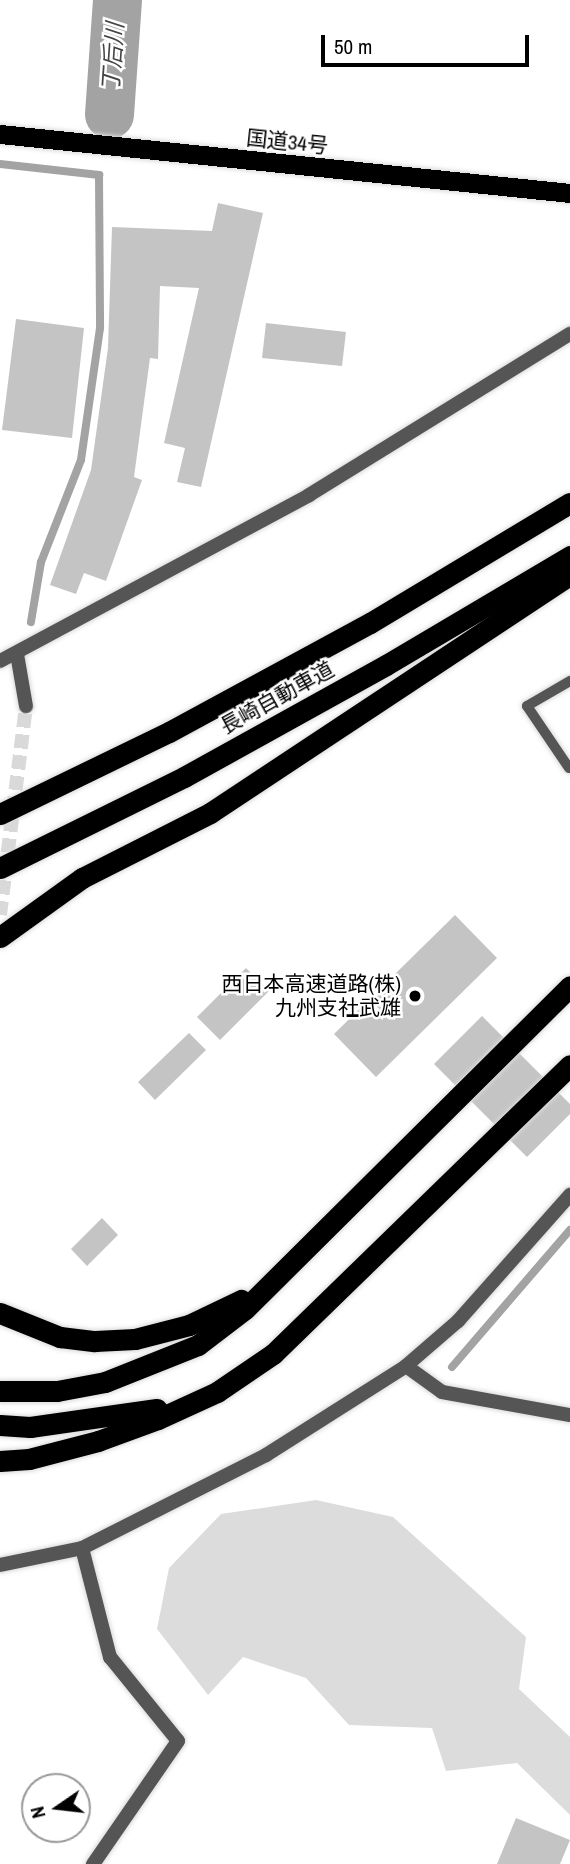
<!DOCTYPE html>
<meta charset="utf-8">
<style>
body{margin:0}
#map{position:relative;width:570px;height:1864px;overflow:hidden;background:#fff;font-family:"Archivo Narrow","Noto Sans JP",sans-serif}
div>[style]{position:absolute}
.green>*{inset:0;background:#dcdcdc}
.stream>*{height:8px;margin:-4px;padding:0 4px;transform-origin:4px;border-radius:4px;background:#a3a3a3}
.river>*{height:49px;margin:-24.5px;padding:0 24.5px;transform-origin:24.5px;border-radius:24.5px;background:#a3a3a3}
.building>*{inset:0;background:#c4c4c4}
.minor-tunnel>*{height:14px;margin-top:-7px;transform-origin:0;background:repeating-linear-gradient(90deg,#d9d9d9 0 14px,transparent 0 21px)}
.roads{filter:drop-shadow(0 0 2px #dbdbdb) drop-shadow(0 0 2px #dbdbdb)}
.service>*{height:10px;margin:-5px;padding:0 5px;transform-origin:5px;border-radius:5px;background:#555}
.minor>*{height:14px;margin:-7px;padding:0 7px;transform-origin:7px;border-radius:7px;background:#555}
.trunk>*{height:19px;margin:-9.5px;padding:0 9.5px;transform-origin:9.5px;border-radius:9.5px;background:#000}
.motorway>*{height:21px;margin:-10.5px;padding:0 10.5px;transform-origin:10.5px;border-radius:10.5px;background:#000}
.dots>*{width:19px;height:19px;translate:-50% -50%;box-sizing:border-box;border:4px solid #fff;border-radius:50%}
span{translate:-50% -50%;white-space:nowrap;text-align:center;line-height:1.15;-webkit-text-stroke:5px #fff;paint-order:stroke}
.street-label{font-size:21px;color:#000}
.poi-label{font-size:21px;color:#000}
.right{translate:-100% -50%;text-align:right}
.water-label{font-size:23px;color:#444;font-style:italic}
.north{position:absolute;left:21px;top:1773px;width:70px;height:70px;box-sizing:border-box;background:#fff;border:2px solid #999;border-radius:50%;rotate:256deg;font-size:19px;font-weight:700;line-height:28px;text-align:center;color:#000}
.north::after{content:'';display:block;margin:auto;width:24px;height:32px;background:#000;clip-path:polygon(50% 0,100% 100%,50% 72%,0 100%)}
.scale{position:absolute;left:321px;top:35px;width:208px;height:32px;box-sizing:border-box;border:4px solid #000;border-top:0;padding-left:9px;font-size:21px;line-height:24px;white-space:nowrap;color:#000;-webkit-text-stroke:5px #fff;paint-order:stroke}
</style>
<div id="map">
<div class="green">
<div style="clip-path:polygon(316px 1500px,393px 1517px,526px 1637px,519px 1689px,570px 1737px,570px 1815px,517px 1763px,446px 1771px,432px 1728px,349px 1725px,306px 1678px,243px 1657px,208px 1695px,157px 1629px,169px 1568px,221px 1514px)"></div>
</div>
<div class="stream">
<div style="left:0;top:164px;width:100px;rotate:6.3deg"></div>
<div style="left:99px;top:175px;width:153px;rotate:89.6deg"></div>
<div style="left:100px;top:328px;width:133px;rotate:98.2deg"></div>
<div style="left:81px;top:460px;width:110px;rotate:111.4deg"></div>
<div style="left:41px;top:562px;width:61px;rotate:99.5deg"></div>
<div style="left:452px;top:1367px;width:181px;rotate:-49.3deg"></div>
</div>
<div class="river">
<div style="left:109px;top:114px;width:114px;rotate:-86deg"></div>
</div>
<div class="building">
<div style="clip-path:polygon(218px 203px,263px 213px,201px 487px,177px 482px,185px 448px,164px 443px,199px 288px,160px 286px,158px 359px,150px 358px,134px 477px,142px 480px,106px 581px,84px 573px,76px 594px,50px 585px,91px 470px,108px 348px,112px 227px,212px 231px)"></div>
<div style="clip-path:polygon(16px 319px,84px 328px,72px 438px,2px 430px)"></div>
<div style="clip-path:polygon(266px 323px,346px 332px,342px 366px,262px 358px)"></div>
<div style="clip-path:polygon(455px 915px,497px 958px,376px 1077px,334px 1034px)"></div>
<div style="clip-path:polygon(246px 968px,269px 991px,220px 1040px,197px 1017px)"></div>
<div style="clip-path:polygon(482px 1016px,570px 1104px,570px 1114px,527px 1157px,434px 1064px)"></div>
<div style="clip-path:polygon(189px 1033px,206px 1050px,155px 1100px,138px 1082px)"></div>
<div style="clip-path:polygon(102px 1218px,118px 1235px,87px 1266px,71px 1249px)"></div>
<div style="clip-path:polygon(516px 1818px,570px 1840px,560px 1864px,497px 1864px)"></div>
</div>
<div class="minor-tunnel">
<div style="left:0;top:915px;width:211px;rotate:-82.9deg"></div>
</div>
<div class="roads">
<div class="service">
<div style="left:569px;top:768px;width:75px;rotate:-124.1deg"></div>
<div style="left:527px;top:706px;width:50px;rotate:-30.2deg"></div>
</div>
<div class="minor">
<div style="left:17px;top:654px;width:53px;rotate:80.2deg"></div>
<div style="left:0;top:661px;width:351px;rotate:-28.2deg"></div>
<div style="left:309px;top:495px;width:307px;rotate:-31.7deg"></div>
<div style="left:406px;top:1366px;width:44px;rotate:35.8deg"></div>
<div style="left:442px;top:1392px;width:130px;rotate:10.2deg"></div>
<div style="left:82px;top:1548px;width:113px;rotate:75.6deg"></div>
<div style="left:110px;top:1657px;width:108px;rotate:51deg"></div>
<div style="left:178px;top:1741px;width:150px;rotate:124.6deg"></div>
<div style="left:0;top:1565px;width:84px;rotate:-11.7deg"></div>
<div style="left:82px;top:1548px;width:206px;rotate:-26.8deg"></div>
<div style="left:266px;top:1455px;width:166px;rotate:-32.4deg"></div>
<div style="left:406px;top:1366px;width:69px;rotate:-40.9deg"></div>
<div style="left:458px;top:1321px;width:169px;rotate:-48.4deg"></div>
</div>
<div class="trunk">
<div style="left:0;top:134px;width:573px;rotate:5.91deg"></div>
</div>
<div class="motorway">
<div style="left:0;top:814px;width:188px;rotate:-25.9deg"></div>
<div style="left:169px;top:732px;width:229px;rotate:-28.5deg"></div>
<div style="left:370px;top:623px;width:233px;rotate:-31deg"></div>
<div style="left:0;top:868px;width:205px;rotate:-26.3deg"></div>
<div style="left:184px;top:777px;width:231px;rotate:-29deg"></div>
<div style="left:386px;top:665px;width:214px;rotate:-30.6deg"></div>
<div style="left:0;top:937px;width:101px;rotate:-35.7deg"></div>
<div style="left:82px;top:878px;width:144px;rotate:-26.9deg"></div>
<div style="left:210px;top:813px;width:432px;rotate:-33.5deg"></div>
<div style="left:0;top:1313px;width:65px;rotate:21.8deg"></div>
<div style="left:60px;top:1337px;width:35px;rotate:7deg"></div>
<div style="left:95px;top:1341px;width:40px;rotate:-2.9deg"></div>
<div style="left:135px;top:1339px;width:56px;rotate:-14.5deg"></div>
<div style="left:189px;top:1325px;width:58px;rotate:-25.7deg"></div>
<div style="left:0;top:1391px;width:57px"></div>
<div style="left:57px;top:1391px;width:49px;rotate:-10.6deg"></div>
<div style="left:105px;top:1382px;width:100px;rotate:-21.7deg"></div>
<div style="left:198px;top:1345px;width:59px;rotate:-37.5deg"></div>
<div style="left:245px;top:1309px;width:458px;rotate:-44.8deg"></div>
<div style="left:0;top:1425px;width:30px;rotate:4deg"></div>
<div style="left:30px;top:1427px;width:128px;rotate:-8.1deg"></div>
<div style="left:0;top:1461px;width:29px;rotate:-4deg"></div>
<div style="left:29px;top:1459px;width:71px;rotate:-14.6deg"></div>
<div style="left:98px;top:1441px;width:64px;rotate:-20.1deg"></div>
<div style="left:158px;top:1419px;width:65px;rotate:-24.6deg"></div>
<div style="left:217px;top:1392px;width:68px;rotate:-34.2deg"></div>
<div style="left:273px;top:1354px;width:414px;rotate:-44.2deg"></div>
</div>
</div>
<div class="dots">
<div style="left:415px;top:996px;background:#000"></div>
</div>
<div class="street-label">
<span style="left:287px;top:142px;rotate:6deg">国道34号</span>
<span style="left:277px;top:698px;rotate:-29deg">長崎自動車道</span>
</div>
<div class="poi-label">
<span class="right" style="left:401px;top:996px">西日本高速道路(株)<br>九州支社武雄</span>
</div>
<div class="water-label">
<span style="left:113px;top:57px;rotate:-86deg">丁后川</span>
</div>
<div class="north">N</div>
<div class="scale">50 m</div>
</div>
